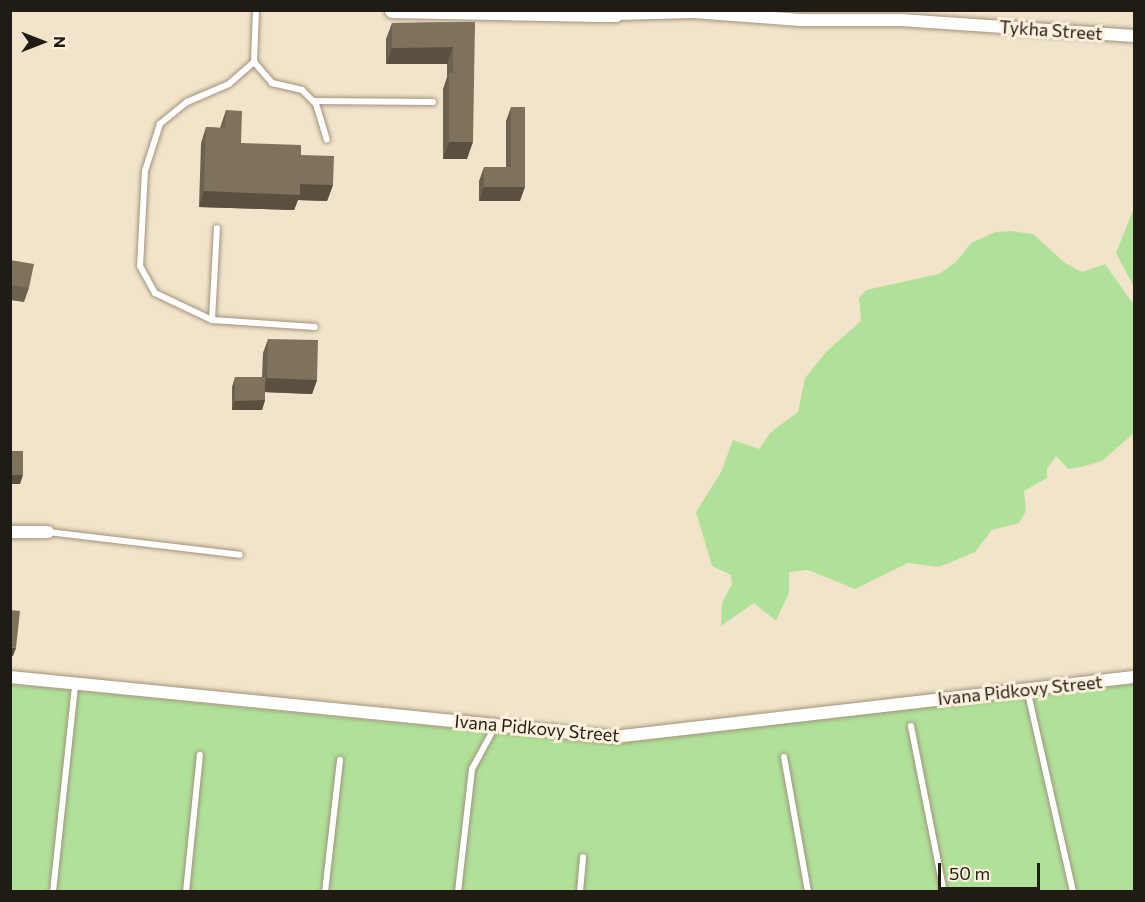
<!DOCTYPE html>
<style>
body{margin:0}
#map{position:relative;width:1145px;height:902px;overflow:hidden;background:#f2e4cb;font-family:Commissioner,sans-serif}
div>[style]{position:absolute}
.green>*{inset:0;background:#b0e199}
.roads{filter:drop-shadow(0 0 2px #a0937c) drop-shadow(0 0 2px #a0937c)}
.service>*{height:6px;margin:-3px;padding:0 3px;transform-origin:3px;border-radius:3px;background:#fff}
.minor>*{height:12px;margin:-6px;padding:0 6px;transform-origin:6px;border-radius:6px;background:#fff}
.tertiary>*{height:15px;margin:-7.5px;padding:0 7.5px;transform-origin:7.5px;border-radius:7.5px;background:#fff}
.wall>*{inset:0;background:#6d624f}
.shaded-wall>*{inset:0;background:#595040}
.building>*{inset:0;background:#7f725c}
span{translate:-50% -50%;white-space:nowrap;text-align:center;line-height:1.15;-webkit-text-stroke:6px #fdf1dd;paint-order:stroke}
.street-label{font-size:18px;color:#211c13}
.frame{position:absolute;inset:0;border:12px solid #211c13;pointer-events:none}
.north{position:absolute;left:12px;top:12px;width:60px;height:60px;-webkit-text-stroke:4px #fdf1dd;paint-order:stroke;rotate:90deg;font-size:16px;font-weight:700;line-height:24px;text-align:center;color:#211c13}
.north::after{content:'';display:block;margin:auto;width:21px;height:27px;background:#211c13;clip-path:polygon(50% 0,100% 100%,50% 72%,0 100%)}
.scale{position:absolute;left:938px;top:863px;width:102px;height:27px;box-sizing:border-box;border:3px solid #211c13;border-top:0;padding-left:8px;font-size:18px;line-height:21px;white-space:nowrap;color:#211c13;-webkit-text-stroke:4px #fdf1dd;paint-order:stroke}
</style>
<div id="map">
<div class="green">
<div style="clip-path:polygon(1134px 208px,1134px 287px,1116px 253px)"></div>
<div style="clip-path:polygon(1011px 231px,1033px 234px,1065px 263px,1082px 272px,1105px 264px,1134px 305px,1134px 433px,1102px 461px,1081px 467px,1068px 469px,1056px 456px,1047px 469px,1047px 478px,1024px 491px,1026px 511px,1019px 523px,992px 530px,975px 552px,939px 567px,908px 563px,855px 589px,808px 570px,789px 572px,789px 593px,776px 621px,754px 603px,721px 626px,722px 603px,732px 584px,731px 575px,712px 566px,696px 512px,721px 472px,733px 440px,759px 449px,771px 432px,798px 412px,805px 378px,827px 351px,861px 321px,859px 298px,866px 290px,939px 274px,956px 262px,971px 243px,995px 232px)"></div>
<div style="clip-path:polygon(1134px 683px,1134px 891px,11px 891px,10px 684px,611px 744px)"></div>
</div>
<div class="roads">
<div class="service">
<div style="left:256px;top:10px;width:52px;rotate:92.2deg"></div>
<div style="left:254px;top:62px;width:33px;rotate:139deg"></div>
<div style="left:229px;top:84px;width:46px;rotate:156.8deg"></div>
<div style="left:187px;top:102px;width:35px;rotate:141deg"></div>
<div style="left:160px;top:124px;width:49px;rotate:107.7deg"></div>
<div style="left:145px;top:171px;width:95px;rotate:93deg"></div>
<div style="left:140px;top:266px;width:31px;rotate:61deg"></div>
<div style="left:155px;top:293px;width:63px;rotate:25.3deg"></div>
<div style="left:212px;top:320px;width:103px;rotate:3.9deg"></div>
<div style="left:254px;top:62px;width:28px;rotate:49deg"></div>
<div style="left:272px;top:83px;width:31px;rotate:13deg"></div>
<div style="left:302px;top:90px;width:20px;rotate:45deg"></div>
<div style="left:316px;top:104px;width:37px;rotate:73deg"></div>
<div style="left:313px;top:101px;width:120px;rotate:0.5deg"></div>
<div style="left:212px;top:320px;width:92px;rotate:-86.9deg"></div>
<div style="left:48px;top:532px;width:193px;rotate:6.8deg"></div>
<div style="left:1027px;top:689px;width:208px;rotate:77.2deg"></div>
<div style="left:911px;top:726px;width:169px;rotate:78.8deg"></div>
<div style="left:784px;top:757px;width:137px;rotate:79.9deg"></div>
<div style="left:53px;top:892px;width:208px;rotate:-83.9deg"></div>
<div style="left:186px;top:892px;width:138px;rotate:-84.2deg"></div>
<div style="left:325px;top:892px;width:133px;rotate:-83.5deg"></div>
<div style="left:458px;top:892px;width:124px;rotate:-83.5deg"></div>
<div style="left:472px;top:769px;width:50px;rotate:-61.4deg"></div>
<div style="left:580px;top:892px;width:35px;rotate:-85deg"></div>
</div>
<div class="minor">
<div style="left:615px;top:14px;width:78px;rotate:-1.5deg"></div>
<div style="left:693px;top:12px;width:108px;rotate:4.2deg"></div>
<div style="left:801px;top:20px;width:100px"></div>
<div style="left:901px;top:20px;width:234px;rotate:3.9deg"></div>
<div style="left:10px;top:532px;width:38px"></div>
<div style="left:10px;top:677px;width:607px;rotate:5.67deg"></div>
<div style="left:614px;top:737px;width:523px;rotate:-6.58deg"></div>
</div>
<div class="tertiary">
<div style="left:392px;top:10px;width:207px;rotate:1.1deg"></div>
<div style="left:599px;top:14px;width:16px"></div>
<div style="left:615px;top:14px;width:4px;rotate:-90deg"></div>
</div>
</div>
<div class="wall">
<div style="clip-path:polygon(475px 22px,467px 159px,443px 159px,443px 89px,447px 77px,447px 64px,386px 64px,386px 39px,392px 23px)"></div>
<div style="clip-path:polygon(511px 107px,520px 201px,479px 201px,479px 181px,484px 167px,506px 167px,506px 121px)"></div>
<div style="clip-path:polygon(226px 110px,241px 143px,301px 155px,333px 185px,327px 201px,298px 200px,294px 210px,199px 207px,201px 143px,206px 127px,220px 128px)"></div>
<div style="clip-path:polygon(10px 260px,29px 288px,24px 302px,10px 300px)"></div>
<div style="clip-path:polygon(268px 339px,317px 380px,312px 394px,265px 392px,265px 400px,262px 410px,232px 410px,232px 387px,235px 377px,262px 377px,263px 353px)"></div>
</div>
<div class="shaded-wall">
<div style="clip-path:polygon(453px 47px,447px 64px,386px 64px,392px 48px)"></div>
<div style="clip-path:polygon(449px 142px,473px 142px,467px 159px,443px 159px)"></div>
<div style="clip-path:polygon(300px 184px,333px 185px,327px 201px,298px 200px,294px 210px,199px 207px,204px 191px)"></div>
<div style="clip-path:polygon(484px 187px,525px 187px,520px 201px,479px 201px)"></div>
<div style="clip-path:polygon(267px 378px,317px 380px,312px 394px,262px 392px)"></div>
<div style="clip-path:polygon(265px 400px,262px 410px,232px 410px,235px 401px)"></div>
<div style="clip-path:polygon(10px 475px,23px 475px,20px 484px,10px 484px)"></div>
<div style="clip-path:polygon(10px 647px,16px 648px,13px 656px,10px 656px)"></div>
</div>
<div class="building">
<div style="clip-path:polygon(475px 22px,473px 142px,449px 142px,449px 73px,453px 73px,453px 47px,392px 48px,392px 23px)"></div>
<div style="clip-path:polygon(511px 107px,525px 107px,525px 187px,484px 187px,484px 167px,511px 167px)"></div>
<div style="clip-path:polygon(226px 110px,242px 111px,241px 143px,301px 145px,301px 155px,334px 156px,333px 185px,300px 184px,300px 195px,204px 191px,206px 127px,225px 128px)"></div>
<div style="clip-path:polygon(10px 260px,34px 264px,29px 288px,10px 285px)"></div>
<div style="clip-path:polygon(268px 339px,318px 340px,317px 380px,267px 378px)"></div>
<div style="clip-path:polygon(235px 377px,265px 377px,265px 400px,235px 401px)"></div>
<div style="clip-path:polygon(10px 451px,23px 451px,23px 475px,10px 475px)"></div>
<div style="clip-path:polygon(10px 610px,20px 611px,16px 648px,10px 647px)"></div>
</div>
<div class="street-label">
<span style="left:1051px;top:30px;rotate:4deg">Tykha Street</span>
<span style="left:1020px;top:690px;rotate:-6deg">Ivana Pidkovy Street</span>
<span style="left:537px;top:728px;rotate:5deg">Ivana Pidkovy Street</span>
</div>
<div class="frame"></div>
<div class="north">N</div>
<div class="scale">50 m</div>
</div>
